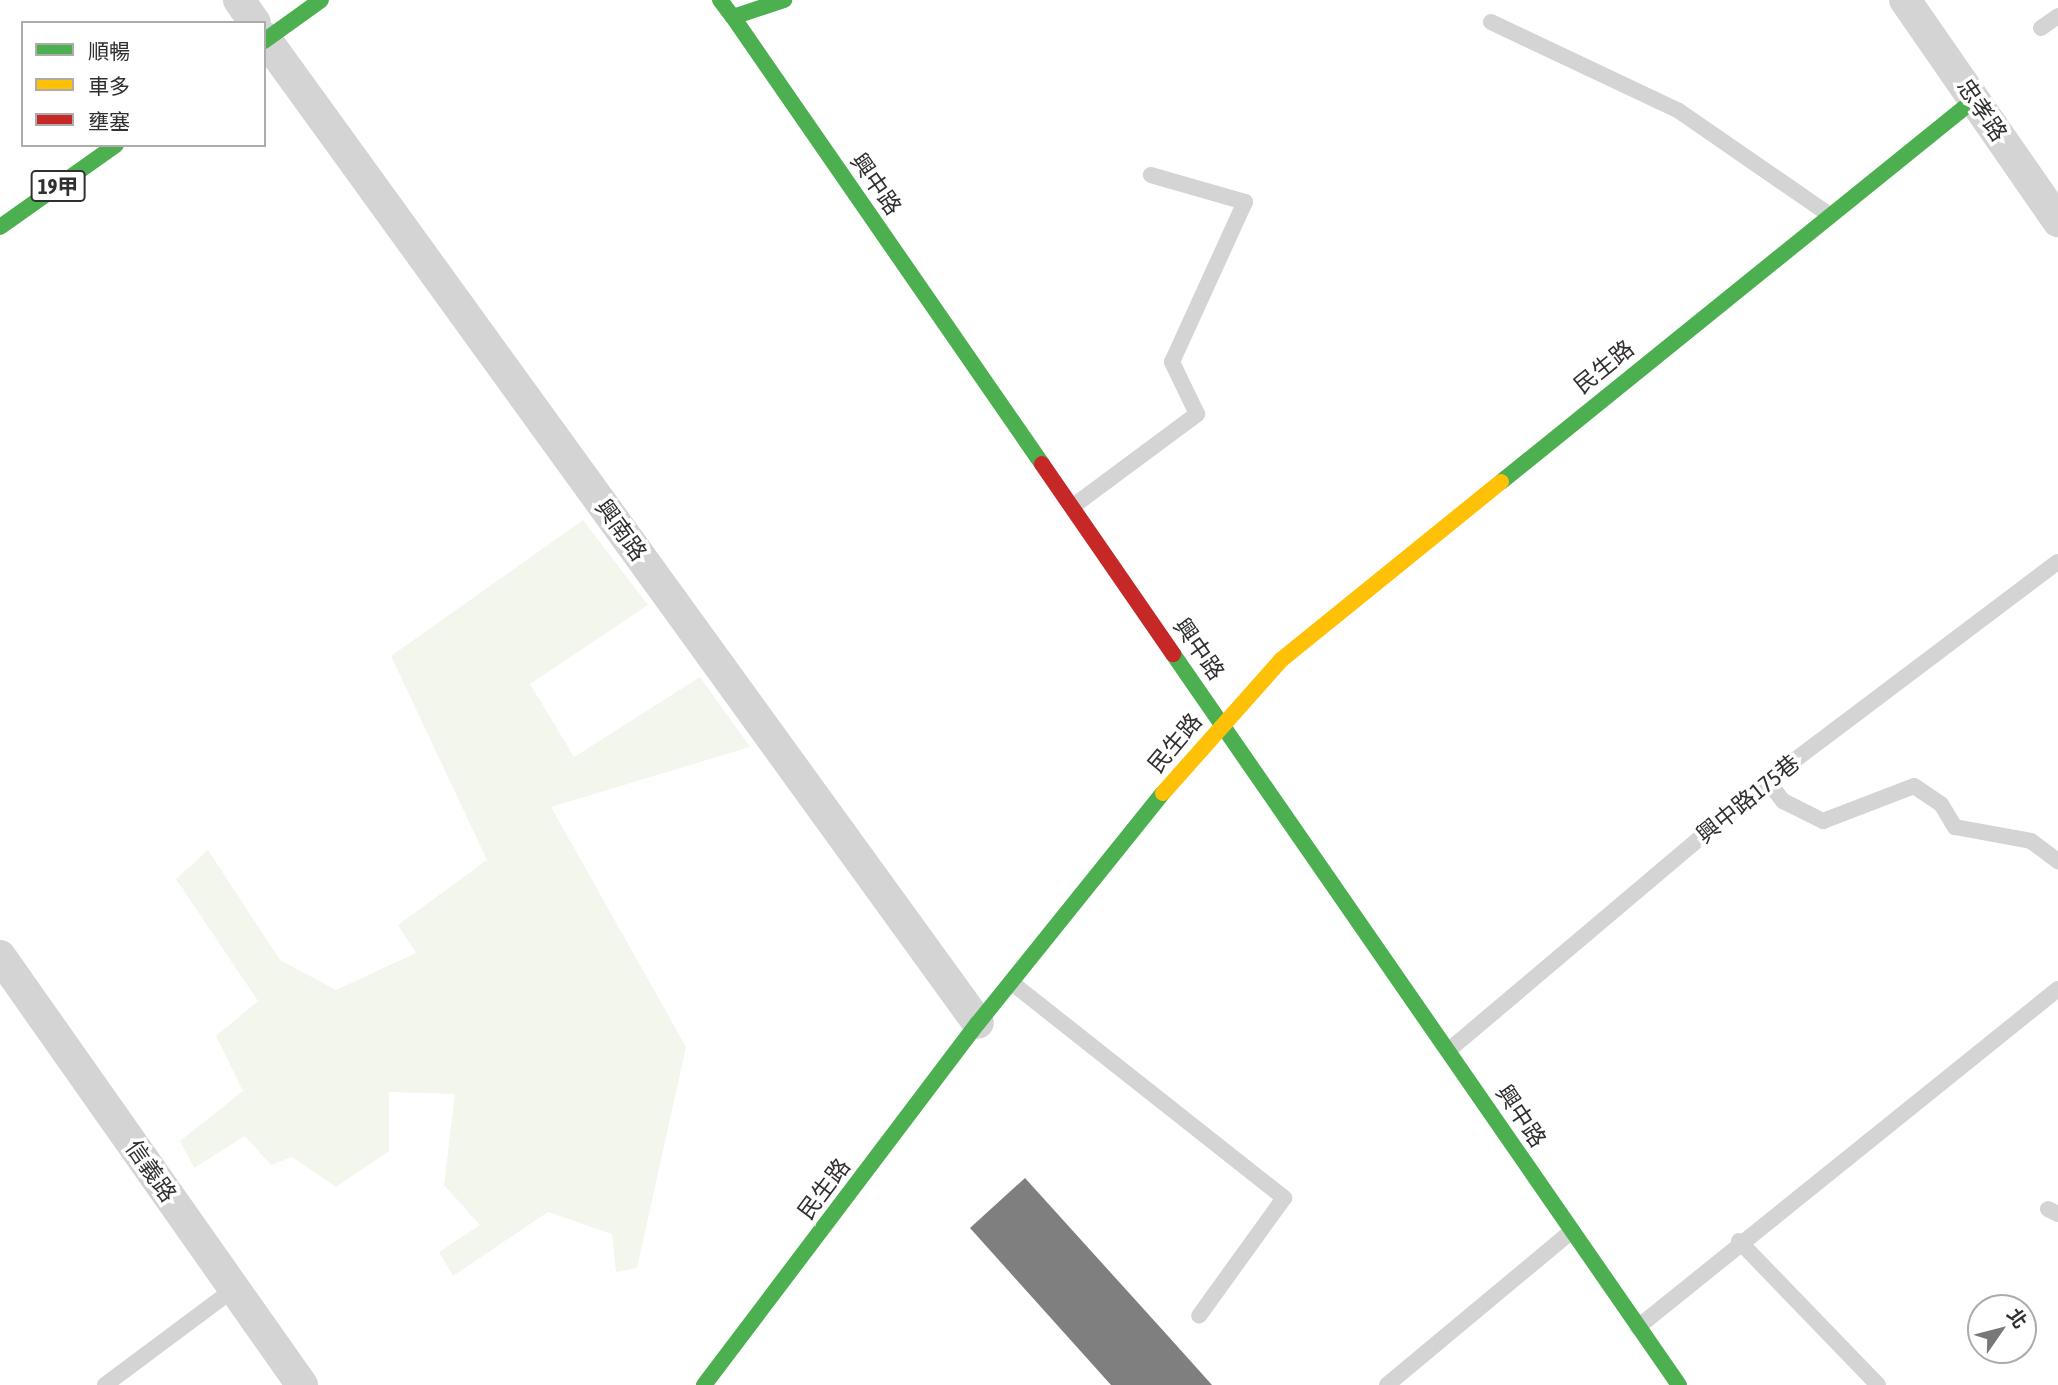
<!DOCTYPE html>
<meta charset="utf-8">
<style>
body{margin:0}
#map{position:relative;width:2058px;height:1385px;overflow:hidden;background:#fff;font-family:"Asap Condensed","Noto Sans TC",sans-serif}
div>[style]{position:absolute}
.green>*{inset:0;background:#f2f6ec}
.building>*{inset:0;background:#7f7f7f}
.lane>*{height:16px;margin:-8px;padding:0 8px;transform-origin:8px;border-radius:8px;background:#d4d4d4}
.street>*{height:32px;margin:-16px;padding:0 16px;transform-origin:16px;border-radius:16px;background:#d4d4d4}
.fast>*{height:16px;margin:-8px;padding:0 8px;transform-origin:8px;border-radius:8px;background:#4caf50}
.slow>*{height:16px;margin:-8px;padding:0 8px;transform-origin:8px;border-radius:8px;background:#ffc107}
.jam>*{height:16px;margin:-8px;padding:0 8px;transform-origin:8px;border-radius:8px;background:#c62828}
span{translate:-50% -50%;white-space:nowrap;text-align:center;line-height:1.15;-webkit-text-stroke:7px #fff;paint-order:stroke}
.shield-label span{padding:2px 5px;background:#fff;border:2px solid;border-radius:5px;-webkit-text-stroke-width:0}
.shield-label{font-size:21px;color:#303030;font-weight:700}
.street-label{font-size:23px;color:#303030}
.legend{position:absolute;left:21px;top:21px;width:245px;height:126px;box-sizing:border-box;background:#fff;border:2px solid #acacac;margin:0;padding:9px 12px;list-style:none;font-size:21px;color:#303030}
.legend li{display:flex;align-items:center;gap:14px;height:35px}
.legend b{width:35px;border:2px solid #acacac}
.north{position:absolute;left:1967px;top:1294px;width:70px;height:70px;box-sizing:border-box;background:#fff;border:2px solid #acacac;border-radius:50%;rotate:55deg;font-size:19px;font-weight:700;line-height:28px;text-align:center;color:#303030}
.north::after{content:'';display:block;margin:auto;width:24px;height:32px;background:#787878;clip-path:polygon(50% 0,100% 100%,50% 72%,0 100%)}
</style>
<div id="map">
<div class="green">
<div style="clip-path:polygon(583px 520px,648px 605px,530px 684px,574px 757px,700px 677px,750px 747px,551px 807px,686px 1047px,637px 1268px,616px 1272px,612px 1234px,548px 1212px,453px 1276px,439px 1252px,480px 1225px,444px 1185px,455px 1094px,389px 1092px,389px 1151px,336px 1187px,292px 1157px,271px 1165px,245px 1136px,194px 1168px,180px 1141px,243px 1091px,216px 1036px,258px 1001px,176px 879px,208px 850px,280px 960px,336px 990px,416px 953px,398px 925px,487px 860px,391px 656px)"></div>
</div>
<div class="building">
<div style="clip-path:polygon(1025px 1178px,1168px 1336px,1212px 1385px,1111px 1385px,970px 1228px)"></div>
</div>
<div class="lane">
<div style="left:1491px;top:22px;width:208px;rotate:25.3deg"></div>
<div style="left:1679px;top:111px;width:180px;rotate:34.6deg"></div>
<div style="left:2041px;top:28px;width:21px;rotate:-35deg"></div>
<div style="left:1072px;top:507px;width:156px;rotate:-36.6deg"></div>
<div style="left:1197px;top:414px;width:58px;rotate:-115.7deg"></div>
<div style="left:1172px;top:362px;width:176px;rotate:-65.5deg"></div>
<div style="left:1245px;top:202px;width:98px;rotate:-164deg"></div>
<div style="left:1767px;top:781px;width:26px;rotate:51deg"></div>
<div style="left:1783px;top:801px;width:45px;rotate:26.6deg"></div>
<div style="left:1823px;top:821px;width:97px;rotate:-21deg"></div>
<div style="left:1914px;top:786px;width:32px;rotate:34deg"></div>
<div style="left:1941px;top:804px;width:27px;rotate:59deg"></div>
<div style="left:1955px;top:827px;width:77px;rotate:10.4deg"></div>
<div style="left:2031px;top:841px;width:34px;rotate:37deg"></div>
<div style="left:1012px;top:983px;width:347px;rotate:38.3deg"></div>
<div style="left:1284px;top:1198px;width:145px;rotate:125.8deg"></div>
<div style="left:1449px;top:1050px;width:417px;rotate:-40.2deg"></div>
<div style="left:1767px;top:781px;width:364px;rotate:-37deg"></div>
<div style="left:2048px;top:1209px;width:11px;rotate:27deg"></div>
<div style="left:1739px;top:1241px;width:200px;rotate:46deg"></div>
<div style="left:1638px;top:1327px;width:539px;rotate:-38.83deg"></div>
<div style="left:105px;top:1385px;width:161px;rotate:-36.7deg"></div>
<div style="left:1387px;top:1385px;width:241px;rotate:-39.8deg"></div>
</div>
<div class="street">
<div style="left:239px;top:0;width:28px;rotate:55deg"></div>
<div style="left:1905px;top:0;width:269px;rotate:55.3deg"></div>
<div style="left:264px;top:37px;width:1217px;rotate:54.09deg"></div>
<div style="left:0;top:956px;width:525px;rotate:54.86deg"></div>
</div>
<div class="fast">
<div style="left:720px;top:0;width:21px;rotate:53deg"></div>
<div style="left:733px;top:17px;width:54px;rotate:-18.4deg"></div>
<div style="left:733px;top:17px;width:543px;rotate:55.34deg"></div>
<div style="left:264px;top:41px;width:70px;rotate:-35.7deg"></div>
<div style="left:0;top:227px;width:142px;rotate:-35.3deg"></div>
<div style="left:1501px;top:482px;width:609px;rotate:-38.94deg"></div>
<div style="left:1173px;top:654px;width:889px;rotate:55.31deg"></div>
<div style="left:704px;top:1385px;width:454px;rotate:-52.9deg"></div>
<div style="left:978px;top:1023px;width:295px;rotate:-51.2deg"></div>
</div>
<div class="slow">
<div style="left:1163px;top:793px;width:178px;rotate:-48.4deg"></div>
<div style="left:1281px;top:660px;width:283px;rotate:-39deg"></div>
</div>
<div class="jam">
<div style="left:1042px;top:464px;width:231px;rotate:55.4deg"></div>
</div>
<div class="shield-label">
<span style="left:58px;top:186px">19甲</span>
</div>
<div class="street-label">
<span style="left:1982px;top:110px;rotate:56deg">忠孝路</span>
<span style="left:876px;top:184px;rotate:55deg">興中路</span>
<span style="left:1604px;top:367px;rotate:-39deg">民生路</span>
<span style="left:621px;top:530px;rotate:54deg">興南路</span>
<span style="left:1199px;top:649px;rotate:55deg">興中路</span>
<span style="left:1175px;top:743px;rotate:-50deg">民生路</span>
<span style="left:1748px;top:799px;rotate:-39deg">興中路175巷</span>
<span style="left:1521px;top:1116px;rotate:56deg">興中路</span>
<span style="left:151px;top:1171px;rotate:55deg">信義路</span>
<span style="left:824px;top:1189px;rotate:-53deg">民生路</span>
</div>
<ul class="legend">
<li><b style="height:9px;background:#4caf50"></b>順暢</li>
<li><b style="height:9px;background:#ffc107"></b>車多</li>
<li><b style="height:9px;background:#c62828"></b>壅塞</li>
</ul>
<div class="north">北</div>
</div>
